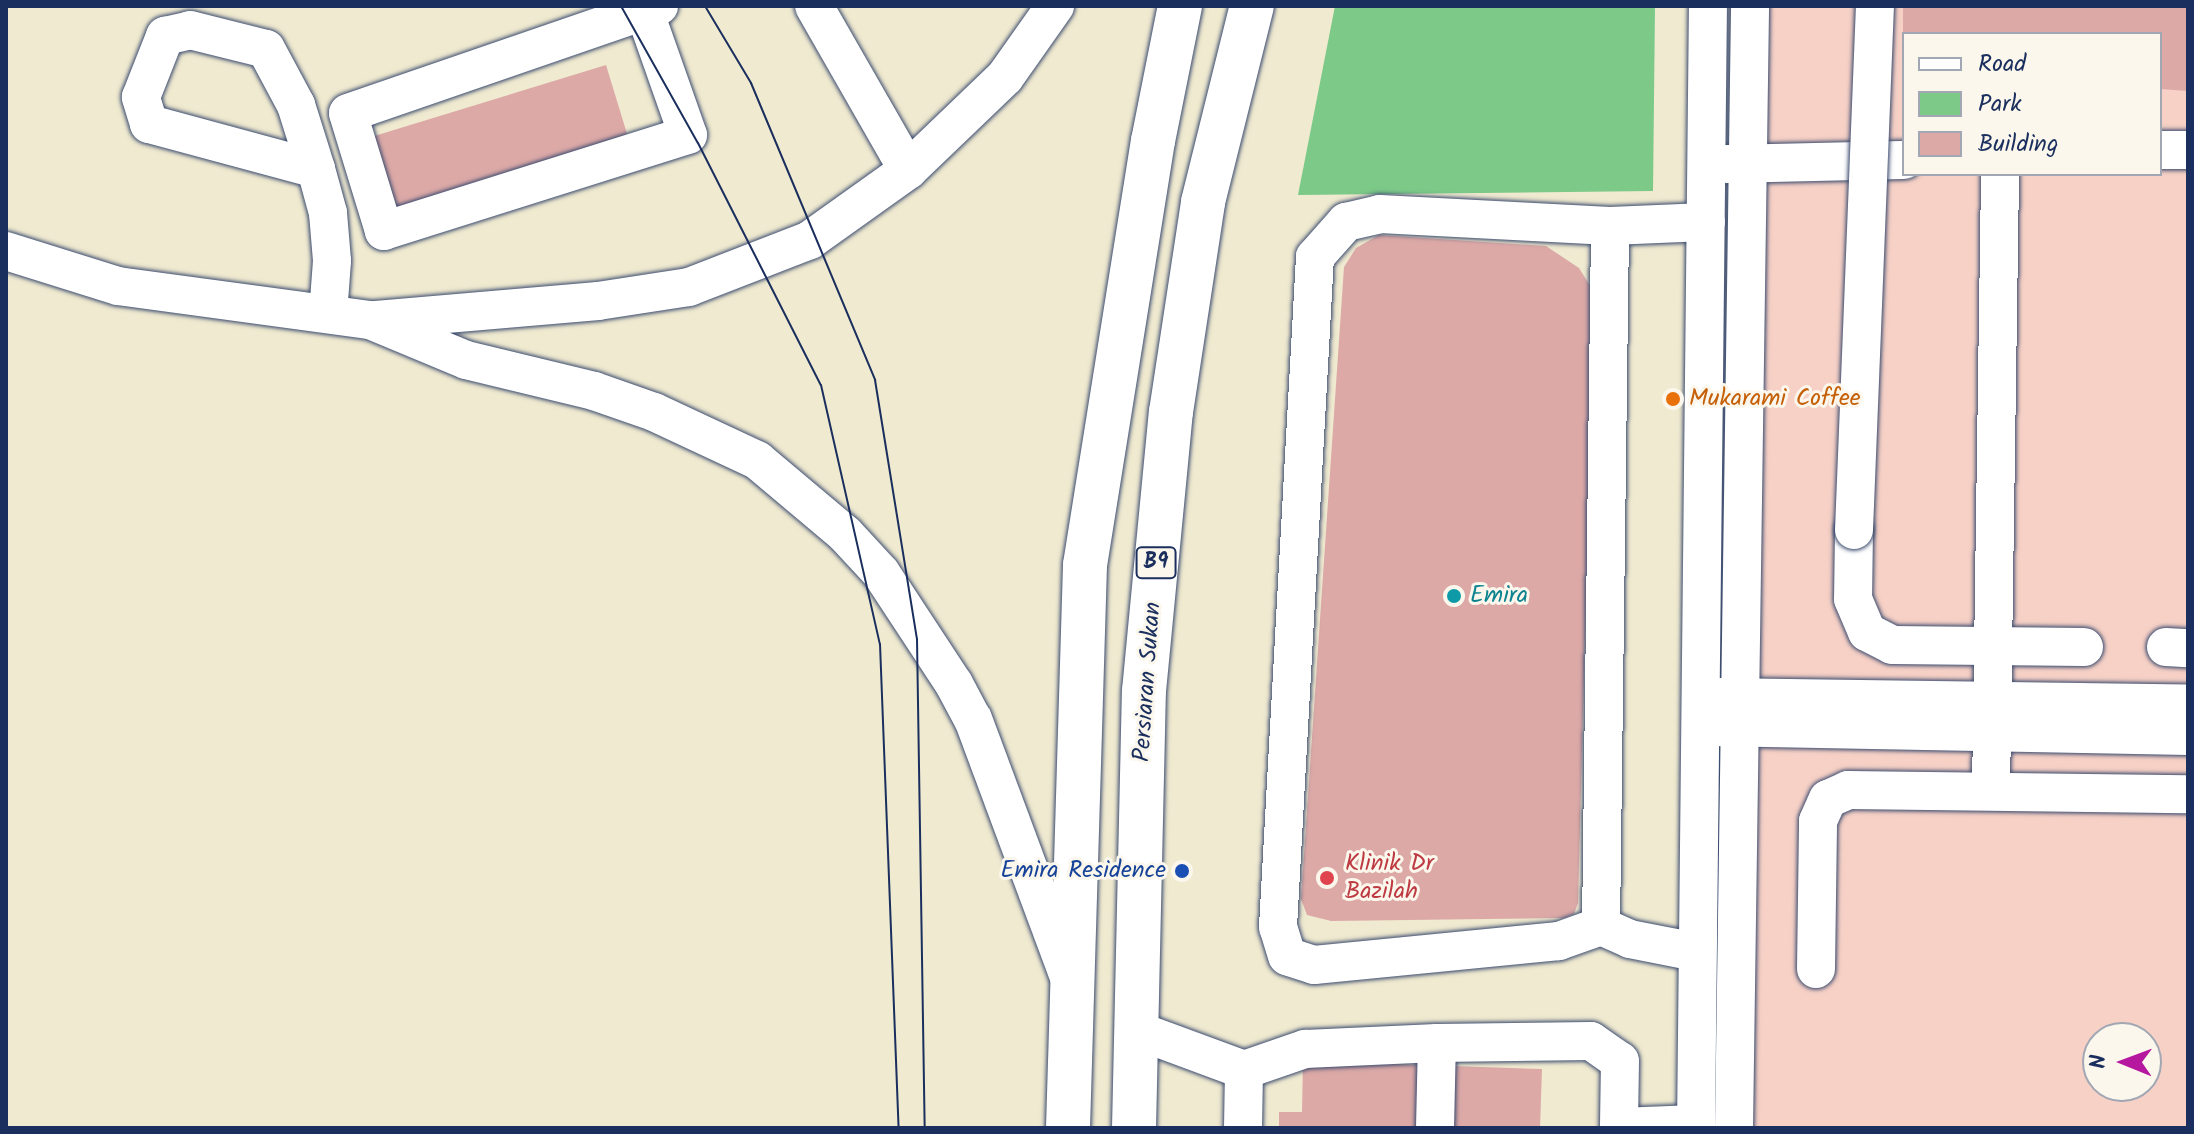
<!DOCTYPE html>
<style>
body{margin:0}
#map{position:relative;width:2194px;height:1134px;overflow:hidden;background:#f0ead0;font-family:Kalam,sans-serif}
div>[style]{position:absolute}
.built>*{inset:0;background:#f7d1c6}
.green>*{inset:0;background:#7cc988}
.building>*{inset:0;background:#dca9a7}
.roads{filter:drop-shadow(0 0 2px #3b4b6f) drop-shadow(0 0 2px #3b4b6f)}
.minor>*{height:38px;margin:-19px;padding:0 19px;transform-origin:19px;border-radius:19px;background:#fff}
.major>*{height:44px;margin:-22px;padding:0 22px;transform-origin:22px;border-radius:22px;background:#fff}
.tram>*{height:2px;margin:-1px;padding:0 1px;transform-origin:1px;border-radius:1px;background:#1b2f5e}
.bridges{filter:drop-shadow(0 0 2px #3b4b6f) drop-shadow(0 0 2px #3b4b6f)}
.minor-bridge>*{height:38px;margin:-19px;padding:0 19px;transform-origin:19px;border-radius:19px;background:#fff}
.dots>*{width:22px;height:22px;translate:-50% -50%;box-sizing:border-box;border:4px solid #fbf7ec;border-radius:50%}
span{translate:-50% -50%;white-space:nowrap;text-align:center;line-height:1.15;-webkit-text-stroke:6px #fbf7ec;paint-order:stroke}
.shield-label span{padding:2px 6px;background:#fbf7ec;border:2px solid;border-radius:6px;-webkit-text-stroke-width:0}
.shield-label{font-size:22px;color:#1b2f5e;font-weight:700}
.food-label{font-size:24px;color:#c56008}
.left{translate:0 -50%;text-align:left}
.culture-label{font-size:24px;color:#0d838f}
.street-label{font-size:24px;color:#1b2f5e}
.health-label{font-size:24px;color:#be3a42}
.transit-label{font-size:24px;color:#164399}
.right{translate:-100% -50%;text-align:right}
.frame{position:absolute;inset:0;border:8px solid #1b2f5e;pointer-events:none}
.legend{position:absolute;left:1902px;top:32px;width:260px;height:144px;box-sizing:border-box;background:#fbf7ec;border:2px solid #a1a7b3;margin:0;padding:10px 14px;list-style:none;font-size:24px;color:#1b2f5e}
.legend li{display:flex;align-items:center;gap:16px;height:40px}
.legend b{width:40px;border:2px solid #a1a7b3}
.north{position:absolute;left:2082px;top:1022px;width:80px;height:80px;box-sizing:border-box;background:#fbf7ec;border:2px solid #a1a7b3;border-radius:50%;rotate:271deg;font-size:22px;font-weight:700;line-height:32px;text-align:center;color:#1b2f5e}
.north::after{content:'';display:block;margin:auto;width:28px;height:36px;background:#b5179e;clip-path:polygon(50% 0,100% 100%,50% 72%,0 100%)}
</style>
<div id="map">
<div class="built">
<div style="clip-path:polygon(evenodd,1760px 6px,2188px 6px,2188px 1128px,1743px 1128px,1760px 6px,1904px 34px,2160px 34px,2160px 174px,1904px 174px,1904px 34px,1760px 6px,2098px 1038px,2146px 1038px,2146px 1086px,2098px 1086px,2098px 1038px)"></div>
</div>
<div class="green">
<div style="clip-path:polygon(1335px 6px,1655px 6px,1653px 191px,1298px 195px)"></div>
</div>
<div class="building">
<div style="clip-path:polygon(1903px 6px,2188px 6px,2188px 91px,2160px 89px,2160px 34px,1903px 34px)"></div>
<div style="clip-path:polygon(606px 65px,628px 137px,393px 210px,371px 137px)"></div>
<div style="clip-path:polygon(1379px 235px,1546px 246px,1579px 268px,1594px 292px,1578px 903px,1574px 914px,1564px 918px,1331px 921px,1307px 915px,1301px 899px,1344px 267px,1356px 248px)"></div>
<div style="clip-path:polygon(1303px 1061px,1542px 1069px,1540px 1128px,1279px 1128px,1279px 1112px,1302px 1112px)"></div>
</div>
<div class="roads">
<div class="minor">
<div style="left:814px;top:6px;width:189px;rotate:60.2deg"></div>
<div style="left:645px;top:13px;width:129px;rotate:70.6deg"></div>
<div style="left:688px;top:135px;width:319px;rotate:162.5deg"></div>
<div style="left:384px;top:231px;width:123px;rotate:-107deg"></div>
<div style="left:348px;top:113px;width:329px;rotate:-19deg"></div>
<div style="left:2160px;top:150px;width:28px"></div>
<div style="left:1726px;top:164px;width:178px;rotate:-1.3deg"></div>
<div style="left:316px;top:169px;width:173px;rotate:-164.9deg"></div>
<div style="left:149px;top:124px;width:28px;rotate:-107deg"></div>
<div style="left:141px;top:97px;width:66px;rotate:-68.5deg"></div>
<div style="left:165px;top:36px;width:26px;rotate:-13deg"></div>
<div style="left:190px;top:30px;width:78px;rotate:14deg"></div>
<div style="left:266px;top:49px;width:64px;rotate:61.8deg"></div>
<div style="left:296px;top:105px;width:67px;rotate:72.6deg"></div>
<div style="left:316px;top:169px;width:46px;rotate:74.7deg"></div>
<div style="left:328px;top:213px;width:48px;rotate:85.2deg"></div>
<div style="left:332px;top:261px;width:53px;rotate:94.3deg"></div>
<div style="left:6px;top:251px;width:117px;rotate:17.4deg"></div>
<div style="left:118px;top:286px;width:254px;rotate:7.7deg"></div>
<div style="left:370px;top:320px;width:104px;rotate:22.6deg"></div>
<div style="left:466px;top:360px;width:132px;rotate:13.6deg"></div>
<div style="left:594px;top:391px;width:64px;rotate:19.3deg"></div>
<div style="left:654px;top:412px;width:114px;rotate:25deg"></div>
<div style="left:757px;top:460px;width:115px;rotate:40.1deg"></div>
<div style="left:845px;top:534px;width:53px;rotate:47.3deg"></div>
<div style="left:881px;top:573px;width:133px;rotate:56.7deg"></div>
<div style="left:954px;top:684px;width:40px;rotate:62deg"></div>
<div style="left:973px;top:719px;width:275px;rotate:69.6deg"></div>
<div style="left:376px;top:320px;width:223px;rotate:-4.9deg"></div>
<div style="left:598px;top:301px;width:92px;rotate:-8.7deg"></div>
<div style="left:689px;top:287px;width:130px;rotate:-21.2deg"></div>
<div style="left:810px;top:240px;width:120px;rotate:-35.5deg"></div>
<div style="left:908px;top:170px;width:134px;rotate:-43.8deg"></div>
<div style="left:1005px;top:77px;width:87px;rotate:-54.8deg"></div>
<div style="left:1854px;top:530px;width:69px;rotate:90.8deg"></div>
<div style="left:1853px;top:599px;width:36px;rotate:67deg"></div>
<div style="left:1867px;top:632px;width:28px;rotate:27deg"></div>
<div style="left:1892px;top:645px;width:192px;rotate:0.6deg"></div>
<div style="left:2166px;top:647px;width:22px;rotate:3deg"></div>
<div style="left:1715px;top:697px;width:473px;rotate:0.8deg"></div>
<div style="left:1714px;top:727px;width:474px;rotate:1.1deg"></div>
<div style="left:1991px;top:791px;width:617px;rotate:-89.16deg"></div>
<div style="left:1601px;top:926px;width:700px;rotate:-89.26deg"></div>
<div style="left:1696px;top:952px;width:67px;rotate:-168.9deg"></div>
<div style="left:1630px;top:939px;width:32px;rotate:-156deg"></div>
<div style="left:1601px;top:926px;width:45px;rotate:160.3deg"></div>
<div style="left:1559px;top:941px;width:246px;rotate:174.4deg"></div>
<div style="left:1314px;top:965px;width:28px;rotate:-162deg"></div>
<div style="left:1287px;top:956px;width:30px;rotate:-107deg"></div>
<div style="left:1278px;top:927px;width:671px;rotate:-86.84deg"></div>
<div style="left:1315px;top:257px;width:47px;rotate:-48.5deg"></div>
<div style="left:1346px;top:222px;width:35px;rotate:-13deg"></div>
<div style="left:1380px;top:214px;width:230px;rotate:3deg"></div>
<div style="left:1610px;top:226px;width:96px;rotate:-2.4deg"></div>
<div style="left:1816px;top:969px;width:148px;rotate:-89.2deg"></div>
<div style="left:1818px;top:821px;width:24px;rotate:-66deg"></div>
<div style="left:1828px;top:799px;width:22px;rotate:-24deg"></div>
<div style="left:1848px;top:790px;width:340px;rotate:0.7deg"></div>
<div style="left:1136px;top:1030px;width:115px;rotate:20.3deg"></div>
<div style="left:1244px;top:1070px;width:65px;rotate:-19deg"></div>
<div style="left:1305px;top:1049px;width:132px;rotate:-2.6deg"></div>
<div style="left:1437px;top:1043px;width:154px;rotate:-0.7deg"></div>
<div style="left:1591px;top:1041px;width:35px;rotate:35deg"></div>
<div style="left:1620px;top:1061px;width:67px;rotate:90.9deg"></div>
<div style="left:1619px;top:1127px;width:77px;rotate:-2.2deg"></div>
<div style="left:1243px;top:1128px;width:58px;rotate:-89deg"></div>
<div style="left:1435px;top:1128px;width:85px;rotate:-88.7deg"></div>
<div style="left:1696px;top:1128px;width:1122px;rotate:-89.39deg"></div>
<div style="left:1734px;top:1128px;width:1122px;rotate:-89.18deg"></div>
</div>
<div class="major">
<div style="left:1068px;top:1128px;width:563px;rotate:-88.27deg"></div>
<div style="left:1085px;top:565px;width:429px;rotate:-80.9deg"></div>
<div style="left:1153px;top:141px;width:138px;rotate:-78.7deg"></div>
<div style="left:1134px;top:1128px;width:437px;rotate:-88.7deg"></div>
<div style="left:1144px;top:691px;width:280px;rotate:-84.5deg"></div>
<div style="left:1171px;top:412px;width:212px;rotate:-81.3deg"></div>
<div style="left:1203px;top:202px;width:202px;rotate:-76deg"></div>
</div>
</div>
<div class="tram">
<div style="left:621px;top:6px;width:157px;rotate:60.7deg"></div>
<div style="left:698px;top:143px;width:271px;rotate:63.1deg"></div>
<div style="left:821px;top:385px;width:266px;rotate:77.2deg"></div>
<div style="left:880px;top:644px;width:484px;rotate:87.8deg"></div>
<div style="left:705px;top:6px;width:90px;rotate:59.1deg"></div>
<div style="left:751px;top:83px;width:322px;rotate:67.3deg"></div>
<div style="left:875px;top:380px;width:262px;rotate:80.8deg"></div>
<div style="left:917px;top:639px;width:489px;rotate:89.1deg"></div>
</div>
<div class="bridges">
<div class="minor-bridge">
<div style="left:1854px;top:530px;width:524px;rotate:-87.71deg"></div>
</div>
</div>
<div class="dots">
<div style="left:1673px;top:399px;background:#e8710a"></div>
<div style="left:1454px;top:596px;background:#0f9aa8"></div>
<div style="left:1182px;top:871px;background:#1a4fb4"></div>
<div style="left:1327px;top:878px;background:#e0444e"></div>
</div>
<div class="shield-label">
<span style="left:1156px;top:563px">B9</span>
</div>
<div class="food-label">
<span class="left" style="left:1689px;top:399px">Mukarami Coffee</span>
</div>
<div class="culture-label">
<span class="left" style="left:1470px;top:596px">Emira</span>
</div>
<div class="street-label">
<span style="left:1148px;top:682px;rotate:-86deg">Persiaran Sukan</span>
</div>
<div class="health-label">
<span class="left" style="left:1345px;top:878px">Klinik Dr<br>Bazilah</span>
</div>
<div class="transit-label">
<span class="right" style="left:1166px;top:871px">Emira Residence</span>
</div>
<div class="frame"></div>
<ul class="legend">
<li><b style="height:10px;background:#fff"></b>Road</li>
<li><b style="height:22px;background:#7cc988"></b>Park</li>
<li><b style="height:22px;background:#dca9a7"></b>Building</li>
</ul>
<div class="north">N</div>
</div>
